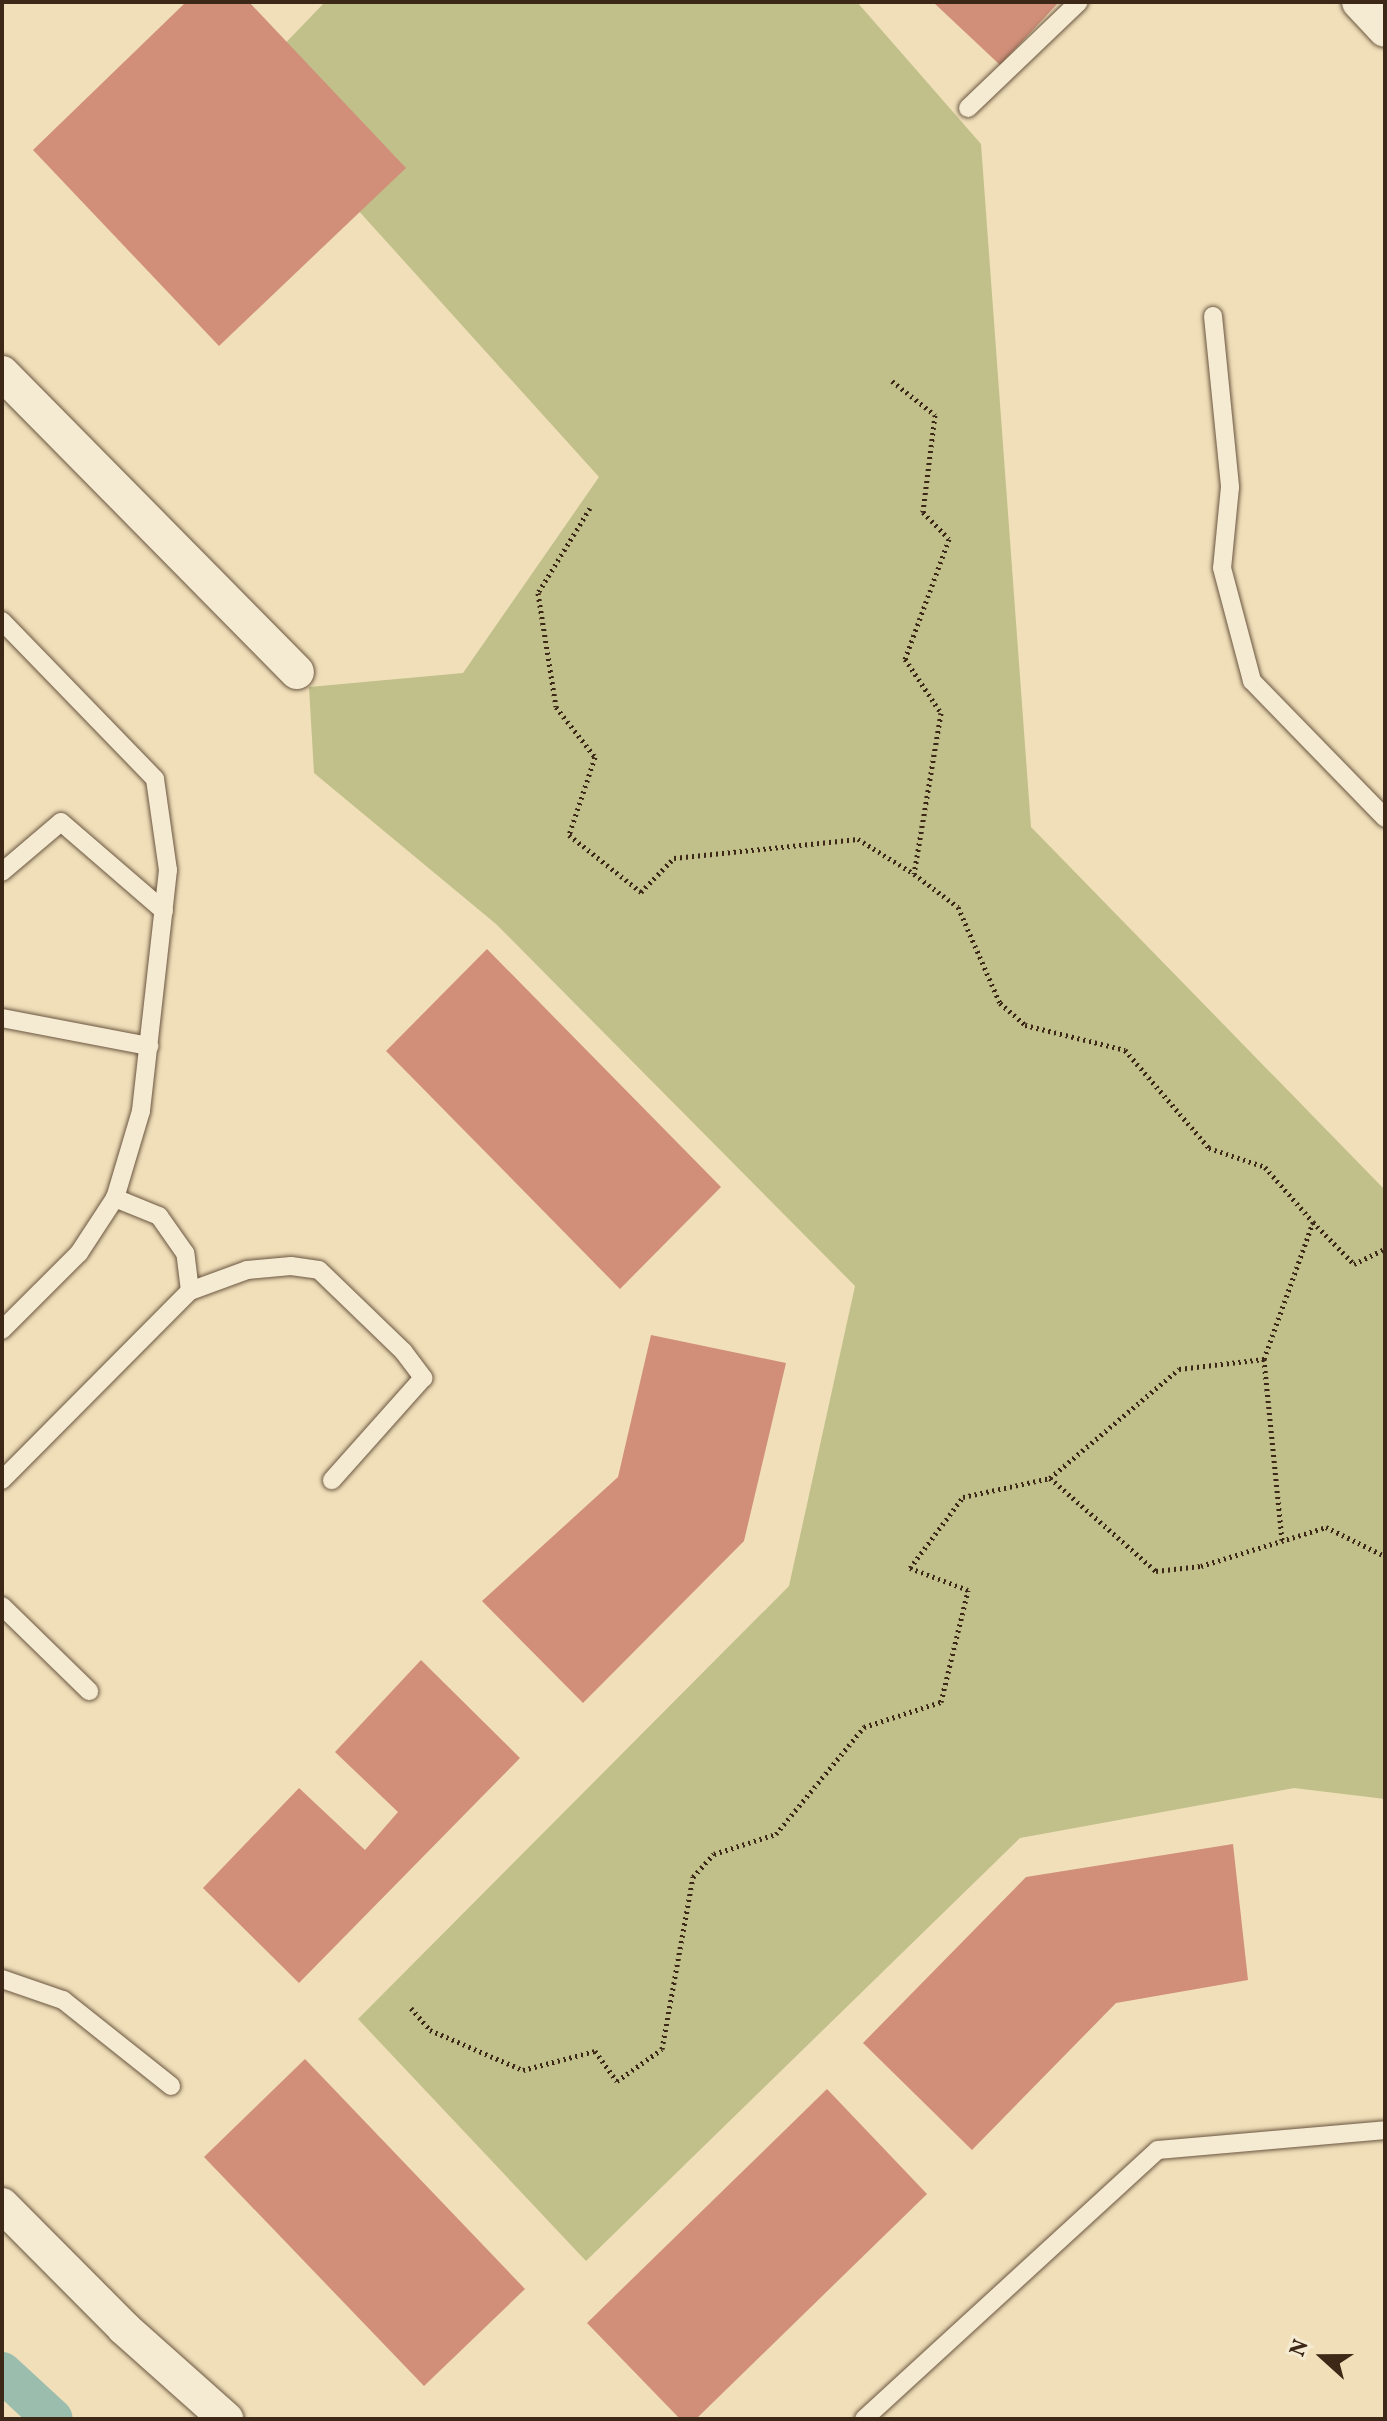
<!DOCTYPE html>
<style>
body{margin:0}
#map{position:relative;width:1387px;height:2421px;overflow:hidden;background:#f0dfb9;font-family:Vollkorn,serif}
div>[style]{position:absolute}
.green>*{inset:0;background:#c1c08a}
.canal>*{height:40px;margin:-20px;padding:0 20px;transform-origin:20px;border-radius:20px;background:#9abdae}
.building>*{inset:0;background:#d18f79}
.path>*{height:5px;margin-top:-2.5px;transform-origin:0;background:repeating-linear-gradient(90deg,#3d2817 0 2px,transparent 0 6px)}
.roads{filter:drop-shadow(0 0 2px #6a5640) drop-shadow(0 0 2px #6a5640)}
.lane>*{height:18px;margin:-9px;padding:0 9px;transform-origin:9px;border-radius:9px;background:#f5ead2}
.street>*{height:34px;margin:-17px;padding:0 17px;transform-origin:17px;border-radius:17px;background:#f5ead2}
span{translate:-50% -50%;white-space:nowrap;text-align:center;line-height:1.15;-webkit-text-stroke:6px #f5ead2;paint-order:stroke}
.frame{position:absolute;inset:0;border:4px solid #3d2817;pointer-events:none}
.north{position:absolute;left:1283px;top:2317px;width:80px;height:80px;-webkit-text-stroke:6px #f5ead2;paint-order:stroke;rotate:291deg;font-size:22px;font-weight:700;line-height:32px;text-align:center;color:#3d2817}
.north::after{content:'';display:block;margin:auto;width:28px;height:36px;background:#3d2817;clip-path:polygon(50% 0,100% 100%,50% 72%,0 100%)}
</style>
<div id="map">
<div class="green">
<div style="clip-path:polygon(325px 2px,857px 2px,981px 144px,1031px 827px,1385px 1190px,1385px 1799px,1294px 1788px,1020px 1838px,586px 2261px,358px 2019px,789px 1586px,855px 1286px,496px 924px,314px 773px,309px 687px,463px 673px,599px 477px,245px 85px)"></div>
</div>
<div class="canal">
<div style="left:2px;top:2372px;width:69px;rotate:42.7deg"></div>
</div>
<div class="building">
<div style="clip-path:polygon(186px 2px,249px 2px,406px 168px,219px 346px,33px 150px)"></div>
<div style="clip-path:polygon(933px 2px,1059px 2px,1000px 65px)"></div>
<div style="clip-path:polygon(487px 949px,721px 1187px,620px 1289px,386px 1051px)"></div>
<div style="clip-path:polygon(651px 1335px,786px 1363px,744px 1541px,583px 1703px,482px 1601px,618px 1477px)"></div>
<div style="clip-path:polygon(421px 1660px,520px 1758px,299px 1983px,203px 1888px,299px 1788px,365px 1850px,398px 1812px,335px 1752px)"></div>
<div style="clip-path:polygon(1233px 1844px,1248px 1980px,1116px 2003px,972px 2150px,863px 2043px,1026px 1877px)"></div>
<div style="clip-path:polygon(305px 2059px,525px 2289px,424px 2386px,204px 2157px)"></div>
<div style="clip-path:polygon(827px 2089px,927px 2194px,696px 2419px,680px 2419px,587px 2323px)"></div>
</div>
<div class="path">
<div style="left:892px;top:381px;width:55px;rotate:38.3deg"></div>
<div style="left:935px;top:415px;width:98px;rotate:97.1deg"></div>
<div style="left:923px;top:512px;width:37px;rotate:46deg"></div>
<div style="left:949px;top:539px;width:128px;rotate:110.1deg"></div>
<div style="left:905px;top:659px;width:65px;rotate:56.3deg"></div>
<div style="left:941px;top:713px;width:163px;rotate:99.5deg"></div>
<div style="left:914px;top:874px;width:55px;rotate:36.9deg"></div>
<div style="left:958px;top:907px;width:105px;rotate:66.4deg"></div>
<div style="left:1000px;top:1003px;width:33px;rotate:41deg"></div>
<div style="left:1025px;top:1025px;width:103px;rotate:14deg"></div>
<div style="left:1125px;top:1050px;width:129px;rotate:49.4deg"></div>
<div style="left:1209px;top:1148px;width:59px;rotate:18.7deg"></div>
<div style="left:1265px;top:1167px;width:73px;rotate:48.9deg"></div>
<div style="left:590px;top:508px;width:100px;rotate:121.5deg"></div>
<div style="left:538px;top:593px;width:115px;rotate:81deg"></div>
<div style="left:556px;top:707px;width:63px;rotate:52deg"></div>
<div style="left:595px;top:757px;width:82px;rotate:108.4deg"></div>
<div style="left:569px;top:835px;width:92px;rotate:38.4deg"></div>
<div style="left:641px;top:892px;width:47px;rotate:-45.9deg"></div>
<div style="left:674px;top:858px;width:185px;rotate:-5.9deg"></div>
<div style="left:858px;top:839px;width:66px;rotate:32deg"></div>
<div style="left:1050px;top:1478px;width:169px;rotate:-40.2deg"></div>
<div style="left:1179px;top:1369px;width:86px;rotate:-6.7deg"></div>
<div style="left:1282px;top:1540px;width:182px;rotate:-95.7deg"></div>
<div style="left:1264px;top:1359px;width:145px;rotate:-70.3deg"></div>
<div style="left:1313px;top:1222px;width:59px;rotate:45.7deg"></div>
<div style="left:1354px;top:1264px;width:34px;rotate:-26deg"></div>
<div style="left:411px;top:2008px;width:29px;rotate:49deg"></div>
<div style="left:430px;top:2030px;width:101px;rotate:23.3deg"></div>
<div style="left:523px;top:2070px;width:74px;rotate:-14.8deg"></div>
<div style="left:595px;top:2051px;width:37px;rotate:54deg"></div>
<div style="left:617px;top:2081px;width:55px;rotate:-35.4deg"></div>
<div style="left:662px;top:2049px;width:175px;rotate:-79.8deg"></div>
<div style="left:693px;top:1877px;width:31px;rotate:-48deg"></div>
<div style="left:714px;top:1854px;width:65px;rotate:-17.9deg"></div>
<div style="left:776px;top:1834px;width:139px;rotate:-50.6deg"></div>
<div style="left:864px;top:1727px;width:81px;rotate:-18deg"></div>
<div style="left:941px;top:1702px;width:115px;rotate:-76.4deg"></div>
<div style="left:968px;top:1590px;width:62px;rotate:-159.2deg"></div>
<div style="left:910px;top:1568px;width:89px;rotate:-53.3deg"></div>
<div style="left:963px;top:1497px;width:89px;rotate:-12.3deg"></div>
<div style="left:1050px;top:1478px;width:141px;rotate:41.3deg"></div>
<div style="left:1156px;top:1571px;width:45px;rotate:-6.3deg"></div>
<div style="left:1201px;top:1566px;width:131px;rotate:-17.3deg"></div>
<div style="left:1326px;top:1527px;width:66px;rotate:26.2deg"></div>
</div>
<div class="roads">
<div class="lane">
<div style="left:968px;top:108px;width:153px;rotate:-43.7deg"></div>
<div style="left:1213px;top:316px;width:172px;rotate:84.3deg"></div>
<div style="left:1230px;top:487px;width:81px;rotate:95.6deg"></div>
<div style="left:1222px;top:568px;width:117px;rotate:75.1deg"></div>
<div style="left:1252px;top:681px;width:191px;rotate:45.8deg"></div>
<div style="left:2px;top:621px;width:220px;rotate:45.9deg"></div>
<div style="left:155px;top:779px;width:92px;rotate:81.9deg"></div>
<div style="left:168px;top:870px;width:243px;rotate:96.4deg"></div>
<div style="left:141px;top:1111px;width:91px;rotate:106.6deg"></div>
<div style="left:115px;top:1198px;width:66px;rotate:123.2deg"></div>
<div style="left:79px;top:1253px;width:109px;rotate:135deg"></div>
<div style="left:2px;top:872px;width:77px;rotate:-40.3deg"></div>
<div style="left:61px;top:822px;width:136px;rotate:40.8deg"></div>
<div style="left:2px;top:1018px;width:150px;rotate:10.8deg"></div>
<div style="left:190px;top:1291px;width:61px;rotate:-20.2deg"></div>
<div style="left:247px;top:1270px;width:44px;rotate:-5.2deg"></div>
<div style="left:291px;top:1266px;width:28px;rotate:8deg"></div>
<div style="left:319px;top:1270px;width:117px;rotate:44deg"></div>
<div style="left:403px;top:1351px;width:34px;rotate:53deg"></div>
<div style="left:423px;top:1378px;width:137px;rotate:131.7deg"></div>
<div style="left:2px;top:1480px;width:267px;rotate:-45.2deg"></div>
<div style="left:190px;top:1291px;width:38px;rotate:-97deg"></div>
<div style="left:185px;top:1253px;width:45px;rotate:-125.1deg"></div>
<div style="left:159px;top:1216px;width:48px;rotate:-157.8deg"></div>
<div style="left:2px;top:1606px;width:122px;rotate:44.3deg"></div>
<div style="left:2px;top:1979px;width:65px;rotate:19deg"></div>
<div style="left:63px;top:2000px;width:138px;rotate:38.5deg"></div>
<div style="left:864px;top:2419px;width:398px;rotate:-42.5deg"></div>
<div style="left:1158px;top:2150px;width:228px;rotate:-5deg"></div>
</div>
<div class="street">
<div style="left:1359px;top:2px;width:38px;rotate:47deg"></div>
<div style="left:2px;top:373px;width:420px;rotate:45.4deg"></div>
<div style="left:2px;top:2205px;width:173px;rotate:45.2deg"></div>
<div style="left:124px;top:2328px;width:137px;rotate:41.7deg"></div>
</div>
</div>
<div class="frame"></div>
<div class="north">N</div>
</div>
